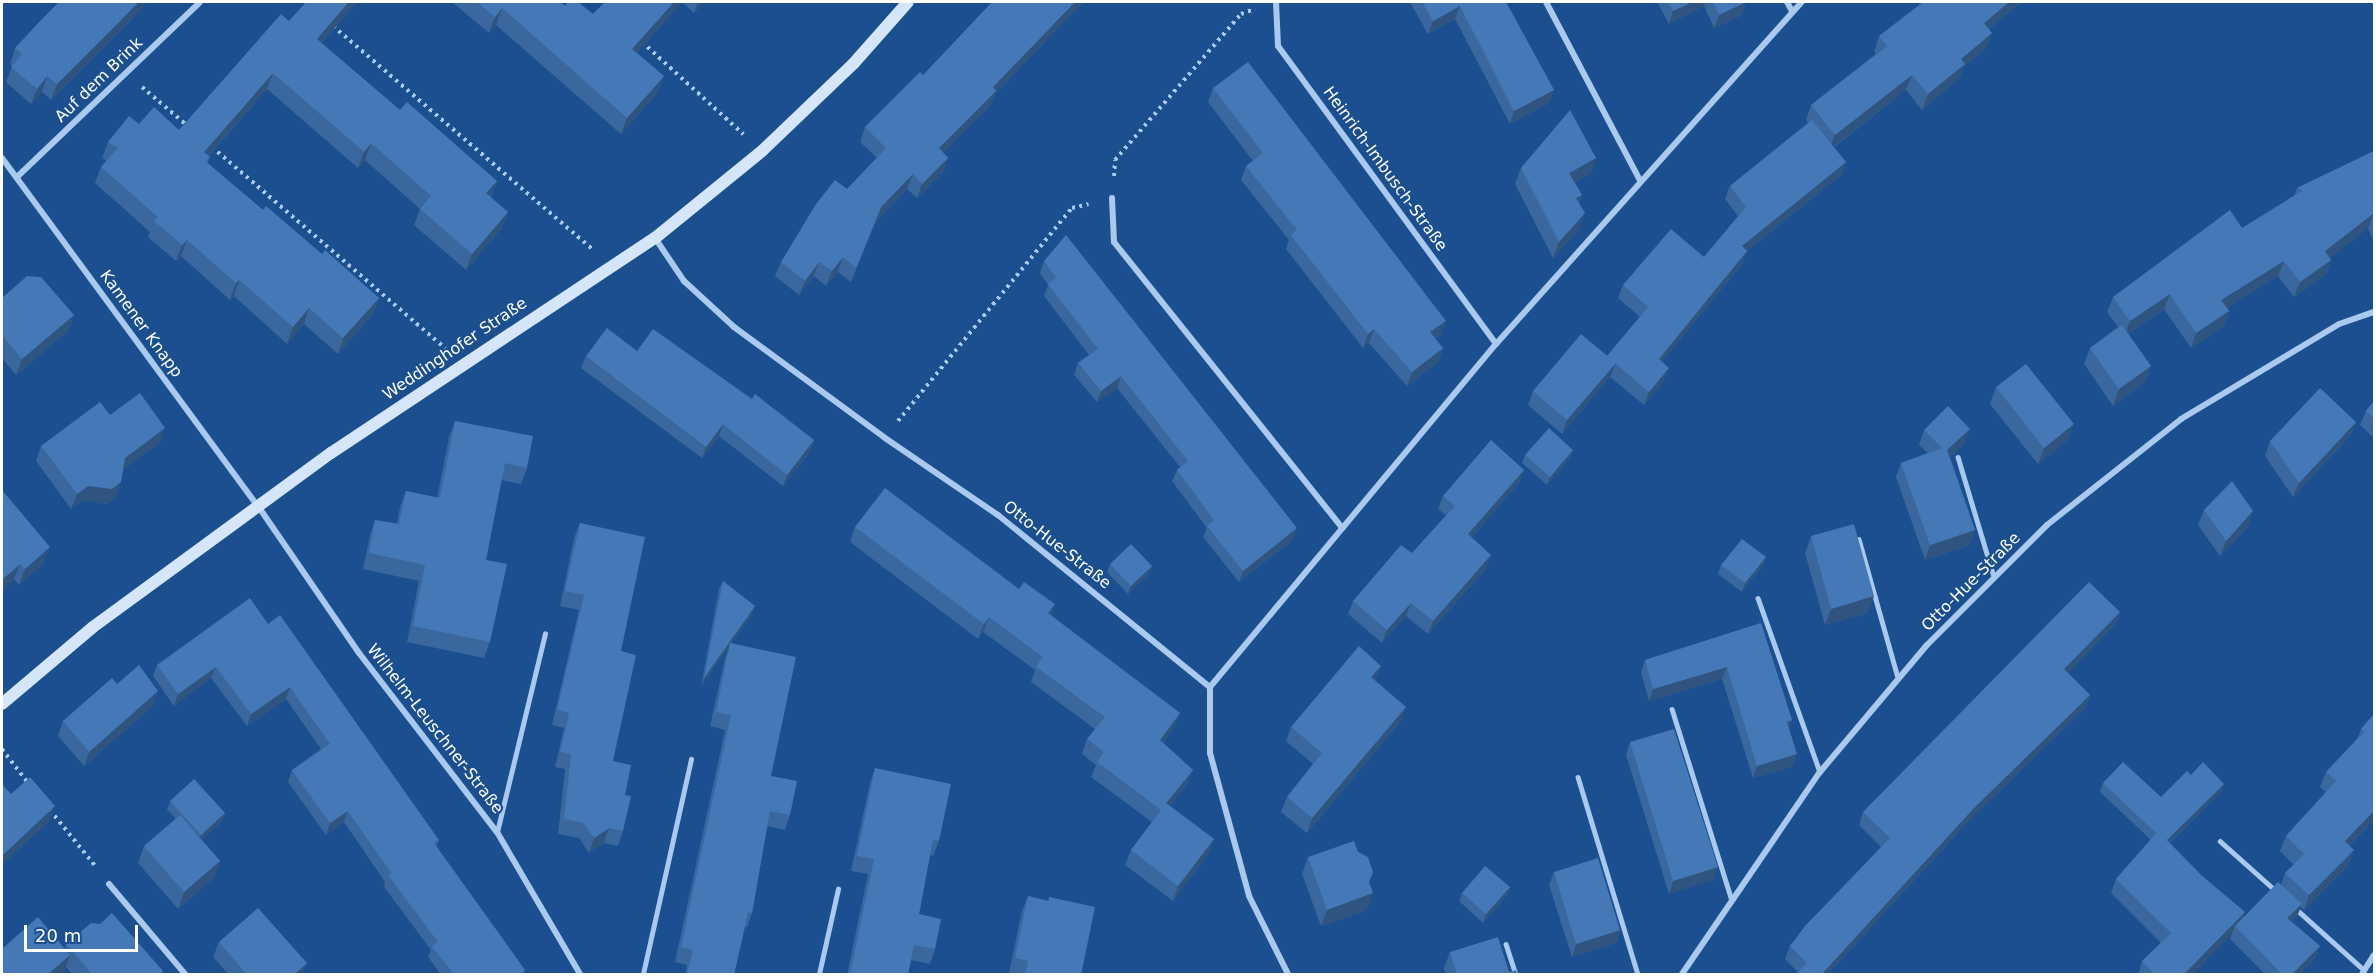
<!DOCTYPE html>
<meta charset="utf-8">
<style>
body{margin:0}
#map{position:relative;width:2376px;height:976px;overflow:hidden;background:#1b4f8f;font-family:"DejaVu Sans",sans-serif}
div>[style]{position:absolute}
.path>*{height:4px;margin-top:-2px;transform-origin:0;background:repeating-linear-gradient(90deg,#a9c9ee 0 3px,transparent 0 7.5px)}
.lane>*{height:4.5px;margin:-2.25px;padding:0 2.25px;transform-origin:2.25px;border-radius:2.25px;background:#a9c9ee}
.street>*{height:6px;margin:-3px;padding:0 3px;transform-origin:3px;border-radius:3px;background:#a9c9ee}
.secondary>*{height:12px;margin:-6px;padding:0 6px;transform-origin:6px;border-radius:6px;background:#d6e6fa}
.wall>*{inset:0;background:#3a679d}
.shaded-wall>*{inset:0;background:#305480}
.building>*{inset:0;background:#4478b7}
span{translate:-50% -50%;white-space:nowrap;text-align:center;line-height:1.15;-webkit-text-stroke:4.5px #1b4f8f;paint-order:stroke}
.street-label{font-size:16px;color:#fff}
.frame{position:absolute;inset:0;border:3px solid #fff;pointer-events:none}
.scale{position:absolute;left:24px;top:925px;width:114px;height:27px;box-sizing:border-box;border:3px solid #fff;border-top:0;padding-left:8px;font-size:18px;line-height:21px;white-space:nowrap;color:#fff;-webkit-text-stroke:4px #1b4f8f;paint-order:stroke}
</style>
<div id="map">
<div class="path">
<div style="left:333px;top:26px;width:343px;rotate:40.7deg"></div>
<div style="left:642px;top:42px;width:137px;rotate:42.3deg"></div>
<div style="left:142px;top:87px;width:62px;rotate:40.4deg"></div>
<div style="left:212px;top:147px;width:308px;rotate:40.8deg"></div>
<div style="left:1114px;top:176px;width:16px;rotate:-86deg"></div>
<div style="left:1115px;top:160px;width:193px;rotate:-49.2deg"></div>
<div style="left:1241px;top:14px;width:15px;rotate:-20deg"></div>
<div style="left:898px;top:421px;width:275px;rotate:-50.8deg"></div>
<div style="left:1072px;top:208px;width:17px;rotate:-13deg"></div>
<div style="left:2px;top:749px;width:43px;rotate:52.6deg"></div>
<div style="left:50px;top:810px;width:73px;rotate:51.1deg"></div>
</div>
<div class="lane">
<div style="left:1958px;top:457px;width:125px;rotate:73.3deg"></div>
<div style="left:1859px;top:539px;width:144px;rotate:74.3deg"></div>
<div style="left:1758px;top:598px;width:185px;rotate:70.4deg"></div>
<div style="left:1672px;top:709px;width:200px;rotate:72.6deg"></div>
<div style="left:1578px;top:777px;width:206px;rotate:73.1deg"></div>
<div style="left:497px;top:832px;width:204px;rotate:-76.4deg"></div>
<div style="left:2220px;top:841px;width:74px;rotate:41.7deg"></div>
<div style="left:2295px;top:908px;width:93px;rotate:41.9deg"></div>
<div style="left:1506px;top:944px;width:32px;rotate:72deg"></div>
<div style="left:643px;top:974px;width:220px;rotate:-77.4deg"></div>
<div style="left:819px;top:974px;width:87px;rotate:-77.4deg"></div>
</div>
<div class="street">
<div style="left:1276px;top:2px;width:44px;rotate:87.4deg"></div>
<div style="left:1278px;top:46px;width:369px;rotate:53.8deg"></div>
<div style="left:1546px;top:2px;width:201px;rotate:62.2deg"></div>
<div style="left:1787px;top:2px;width:10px;rotate:61deg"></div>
<div style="left:2px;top:158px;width:432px;rotate:53.7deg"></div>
<div style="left:258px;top:506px;width:178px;rotate:55.5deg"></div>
<div style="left:359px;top:653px;width:226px;rotate:52.4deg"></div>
<div style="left:497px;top:832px;width:164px;rotate:59.7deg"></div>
<div style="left:17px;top:177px;width:253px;rotate:-43.7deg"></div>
<div style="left:1112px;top:198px;width:44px;rotate:87.4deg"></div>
<div style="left:1114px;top:242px;width:366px;rotate:51.4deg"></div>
<div style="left:655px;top:238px;width:52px;rotate:56deg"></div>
<div style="left:684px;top:281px;width:68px;rotate:42.6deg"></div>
<div style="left:734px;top:327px;width:187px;rotate:36.3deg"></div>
<div style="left:885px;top:438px;width:137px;rotate:34.3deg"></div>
<div style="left:998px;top:515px;width:273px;rotate:39.1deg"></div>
<div style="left:1210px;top:687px;width:66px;rotate:90deg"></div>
<div style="left:1210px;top:753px;width:148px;rotate:74.7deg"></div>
<div style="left:1249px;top:896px;width:87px;rotate:63.4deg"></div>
<div style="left:1210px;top:687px;width:447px;rotate:-50.2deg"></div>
<div style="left:1496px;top:344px;width:459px;rotate:-48.2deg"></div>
<div style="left:109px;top:884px;width:118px;rotate:49.8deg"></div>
<div style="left:1682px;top:974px;width:245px;rotate:-55.7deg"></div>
<div style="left:1820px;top:772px;width:165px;rotate:-49.9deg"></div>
<div style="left:1926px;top:646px;width:171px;rotate:-45deg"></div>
<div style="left:2047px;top:525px;width:171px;rotate:-38.3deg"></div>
<div style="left:2181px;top:419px;width:184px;rotate:-31deg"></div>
<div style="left:2339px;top:324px;width:37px;rotate:-19deg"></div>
<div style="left:2362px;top:974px;width:22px;rotate:-58deg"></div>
</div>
<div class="secondary">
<div style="left:2px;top:704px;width:119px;rotate:-40.2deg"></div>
<div style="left:93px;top:627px;width:295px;rotate:-36.2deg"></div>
<div style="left:331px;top:453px;width:389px;rotate:-33.6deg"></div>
<div style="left:655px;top:238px;width:138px;rotate:-39.1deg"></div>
<div style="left:762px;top:151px;width:127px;rotate:-43.7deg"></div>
<div style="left:854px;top:63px;width:81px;rotate:-48.5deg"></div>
</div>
<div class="wall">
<div style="clip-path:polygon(452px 2px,560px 2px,565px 6px,593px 14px,605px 2px,704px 2px,694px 13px,682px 2px,637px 53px,664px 76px,658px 92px,621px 134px,496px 25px,489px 33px)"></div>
<div style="clip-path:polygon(1410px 2px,1506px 2px,1554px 90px,1549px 103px,1510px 124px,1455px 19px,1428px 34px)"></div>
<div style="clip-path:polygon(1657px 2px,1746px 2px,1742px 15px,1714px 28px,1704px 6px,1669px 24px)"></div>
<div style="clip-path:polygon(2022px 2px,1989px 29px,1992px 33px,1986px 48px,1964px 67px,1959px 79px,1922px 110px,1906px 90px,1834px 147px,1846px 162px,1841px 175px,1747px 251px,1742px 264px,1662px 362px,1664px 381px,1644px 405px,1610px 377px,1562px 434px,1528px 405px,1533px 391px,1607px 356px,1640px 317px,1618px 298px,1623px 285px,1704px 257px,1738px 216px,1725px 199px,1730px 186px,1808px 123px,1806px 120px,1811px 105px,1876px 54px,1874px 52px,1879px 36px)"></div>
<div style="clip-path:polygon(135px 16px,51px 100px,42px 92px,31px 104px,6px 82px,12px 66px,10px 64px,15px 48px)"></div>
<div style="clip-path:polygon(289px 21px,321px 43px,400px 110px,497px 181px,491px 197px,502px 228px,466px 270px,414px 225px,420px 209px,365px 160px,358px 168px,267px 89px,209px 156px,208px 163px,263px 210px,379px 298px,373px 314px,338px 354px,304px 324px,287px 344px,234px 296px,230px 300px,181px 256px,176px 261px,148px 237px,150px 232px,95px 183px,101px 167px,107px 161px,102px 158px,108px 142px,139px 124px,179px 130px)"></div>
<div style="clip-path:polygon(1062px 24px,996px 93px,991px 105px,943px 153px,948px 158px,943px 173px,917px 198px,907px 189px,876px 222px,851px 282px,838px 272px,826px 286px,814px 276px,799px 295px,775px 276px,781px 262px,877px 158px,860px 142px,865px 127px,923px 75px)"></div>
<div style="clip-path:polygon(1213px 88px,1441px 335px,1435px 339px,1443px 348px,1438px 362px,1407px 386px,1369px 343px,1363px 348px,1286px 249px,1289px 240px,1241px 180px,1246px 166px,1253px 161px,1208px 102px)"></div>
<div style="clip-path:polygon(2374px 151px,2374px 242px,2368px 228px,2330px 258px,2331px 260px,2326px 275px,2294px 297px,2278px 276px,2227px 308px,2229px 311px,2224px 326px,2191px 348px,2164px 309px,2128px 334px,2151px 366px,2145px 382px,2113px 406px,2084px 364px,2090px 348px,2118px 327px,2107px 312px,2113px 297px,2242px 228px,2294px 196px,2297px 188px)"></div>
<div style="clip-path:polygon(1596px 158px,1590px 174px,1575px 183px,1582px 195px,1579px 203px,1579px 230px,1553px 258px,1515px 184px,1521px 168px)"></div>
<div style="clip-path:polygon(1044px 261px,1293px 540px,1239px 582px,1203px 537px,1207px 528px,1172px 481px,1177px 470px,1180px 467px,1117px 388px,1097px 402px,1074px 375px,1078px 363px,1089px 355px,1044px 296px,1048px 285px,1040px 273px)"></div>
<div style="clip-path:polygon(2px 298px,74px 315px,68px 331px,16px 375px,2px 358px)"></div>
<div style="clip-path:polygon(637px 351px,752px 399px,814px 440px,810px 452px,783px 486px,719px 436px,702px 458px,581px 368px,586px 356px)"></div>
<div style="clip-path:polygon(1996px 387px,2068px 440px,2038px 464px,1990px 404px)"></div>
<div style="clip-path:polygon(2374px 401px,2374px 438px,2360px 425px,2366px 411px)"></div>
<div style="clip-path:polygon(110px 415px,160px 442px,123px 470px,116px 497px,107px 504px,83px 500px,71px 509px,36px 461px,41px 446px)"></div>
<div style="clip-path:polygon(455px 421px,527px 468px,521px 484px,501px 480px,486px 560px,490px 642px,484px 658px,407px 642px,419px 581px,363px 569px,370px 535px,375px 520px,397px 524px,400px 507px,406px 491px,437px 498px,449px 437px)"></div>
<div style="clip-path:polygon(2356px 422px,2350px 436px,2293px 497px,2265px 456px,2270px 441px)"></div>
<div style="clip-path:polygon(1924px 430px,1964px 444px,1950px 457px,1975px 530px,1970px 545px,1925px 560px,1896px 477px,1901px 463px,1928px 453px,1919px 445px)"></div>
<div style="clip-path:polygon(1573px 450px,1570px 458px,1547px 485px,1522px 463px,1525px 455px)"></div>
<div style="clip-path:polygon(1524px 470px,1519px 483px,1471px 538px,1487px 568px,1428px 634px,1406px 616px,1382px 643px,1348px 614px,1353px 601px,1412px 553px,1446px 515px,1438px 509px,1443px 496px)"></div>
<div style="clip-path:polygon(2px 490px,44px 563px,19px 585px,14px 579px,2px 591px)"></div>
<div style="clip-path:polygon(2204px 510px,2248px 527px,2220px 556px,2198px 525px)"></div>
<div style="clip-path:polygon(580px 523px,621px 651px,613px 761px,625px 795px,623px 831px,618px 846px,604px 843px,589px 853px,579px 838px,558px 834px,565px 769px,555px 767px,564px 728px,552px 725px,579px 610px,560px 606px,574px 538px)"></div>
<div style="clip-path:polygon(855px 527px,1055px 604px,1051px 616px,1180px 713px,1174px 728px,1163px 743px,1193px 770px,1187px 784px,1170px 806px,1214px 839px,1208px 854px,1173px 901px,1125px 865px,1131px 850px,1152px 822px,1091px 777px,1096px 765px,1082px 754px,1087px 739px,1095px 729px,1031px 682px,1035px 670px,983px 632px,978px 639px,850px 542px)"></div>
<div style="clip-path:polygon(1811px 536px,1868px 613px,1825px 625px,1805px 553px)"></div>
<div style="clip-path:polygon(1766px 557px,1763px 565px,1742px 592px,1718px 574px,1721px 565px)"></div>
<div style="clip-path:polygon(1110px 564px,1152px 566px,1149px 574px,1128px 594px,1107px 572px)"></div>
<div style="clip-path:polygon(723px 581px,752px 615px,732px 643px,771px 776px,790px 815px,785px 830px,767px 826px,752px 913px,747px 927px,745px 927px,734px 975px,685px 975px,687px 965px,675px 962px,725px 730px,710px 726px,725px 658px,729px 648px,701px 686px,719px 589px)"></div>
<div style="clip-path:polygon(2120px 612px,2116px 624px,2068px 673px,2090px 695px,2086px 707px,1969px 821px,1827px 975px,1795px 975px,1798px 972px,1785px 959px,1790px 946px,1881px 847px,1859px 825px,1863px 812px)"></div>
<div style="clip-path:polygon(1761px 623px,1792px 720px,1789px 728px,1793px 766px,1753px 778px,1722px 679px,1649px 701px,1641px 672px,1645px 660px)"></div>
<div style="clip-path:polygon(268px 624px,439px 840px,436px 846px,525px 970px,523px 975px,441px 975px,428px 957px,431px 950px,384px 887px,385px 882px,344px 822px,326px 835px,288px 782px,292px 770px,321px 749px,286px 699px,247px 726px,211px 678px,174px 706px,153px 676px,157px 665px)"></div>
<div style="clip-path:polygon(1381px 666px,1375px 681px,1406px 707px,1401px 721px,1307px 833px,1281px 812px,1287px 797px,1313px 764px,1286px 741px,1291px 727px)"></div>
<div style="clip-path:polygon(117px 684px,153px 706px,84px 766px,58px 736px,63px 721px)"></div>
<div style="clip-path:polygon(2374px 714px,2350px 846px,2349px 865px,2304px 910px,2301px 907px,2297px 916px,2292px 922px,2320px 946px,2315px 958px,2299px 975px,2266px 975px,2230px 939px,2232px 934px,2192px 975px,2138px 975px,2142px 961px,2161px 943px,2111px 893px,2116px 879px,2151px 840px,2100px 792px,2103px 783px,2161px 797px,2191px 775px,2221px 792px,2170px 843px,2243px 918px,2281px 885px,2285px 873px,2294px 865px,2280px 851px,2286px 836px,2326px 792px,2320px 787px,2326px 772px,2357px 739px,2361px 729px)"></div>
<div style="clip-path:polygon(1630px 742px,1718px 867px,1713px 880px,1669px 894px,1626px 755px)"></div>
<div style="clip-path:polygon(875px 768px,939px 841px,933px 856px,930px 855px,919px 914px,935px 949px,930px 964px,911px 960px,908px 975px,847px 975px,868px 874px,851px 871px,870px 783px)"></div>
<div style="clip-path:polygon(170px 801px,225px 813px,222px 821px,202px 840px,220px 861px,214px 878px,178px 909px,138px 863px,144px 846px,176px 819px,167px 809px)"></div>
<div style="clip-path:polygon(1358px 852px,1373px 872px,1369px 883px,1367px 910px,1321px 926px,1302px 874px,1308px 857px)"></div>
<div style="clip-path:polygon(1554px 872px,1620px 930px,1616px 943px,1572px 957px,1549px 885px)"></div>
<div style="clip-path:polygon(1510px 887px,1507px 895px,1483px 923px,1459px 901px,1462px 893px)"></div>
<div style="clip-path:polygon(1028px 896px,1048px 901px,1049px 897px,1081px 975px,1015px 975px,1009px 973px,1022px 911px)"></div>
<div style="clip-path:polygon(219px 942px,303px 975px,229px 975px,213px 957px)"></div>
<div style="clip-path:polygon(66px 944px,163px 971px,162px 975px,73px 975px,66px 967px,65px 970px,59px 975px,2px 975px,65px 948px)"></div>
<div style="clip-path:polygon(1450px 952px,1509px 972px,1518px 975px,1446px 975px,1444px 968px)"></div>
</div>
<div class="shaded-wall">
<div style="clip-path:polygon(139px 2px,147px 2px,135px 16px,51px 100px,57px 84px)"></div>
<div style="clip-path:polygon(349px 2px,358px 2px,311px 55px,317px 39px)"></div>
<div style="clip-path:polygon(674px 2px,682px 2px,627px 65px,632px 49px)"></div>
<div style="clip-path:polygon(698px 2px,704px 2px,694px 13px)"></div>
<div style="clip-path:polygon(1075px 2px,1085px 2px,1062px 24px,996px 93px,991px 105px,934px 163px,939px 148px,993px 87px)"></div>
<div style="clip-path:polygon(1692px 2px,1705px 2px,1704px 6px,1669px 24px,1673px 11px)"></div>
<div style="clip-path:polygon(1746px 2px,1742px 15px,1714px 28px,1719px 15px)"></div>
<div style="clip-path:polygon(2009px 2px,2022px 2px,1978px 38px,1984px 23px)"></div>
<div style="clip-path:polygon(1460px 6px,1455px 19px,1428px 34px,1433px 21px)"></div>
<div style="clip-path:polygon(502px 8px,496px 25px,489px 33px,495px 17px)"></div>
<div style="clip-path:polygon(1992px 33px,1986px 48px,1964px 67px,1959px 79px,1922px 110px,1928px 94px,1961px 59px)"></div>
<div style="clip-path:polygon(273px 73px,267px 89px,198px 168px,204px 152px)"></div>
<div style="clip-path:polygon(1912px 75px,1906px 90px,1829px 150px,1835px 135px)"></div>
<div style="clip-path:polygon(47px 76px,42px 92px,31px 104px,37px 89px)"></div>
<div style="clip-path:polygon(664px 76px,658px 92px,621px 134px,627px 118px)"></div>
<div style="clip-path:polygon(1554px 90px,1549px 103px,1510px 124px,1514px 111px)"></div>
<div style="clip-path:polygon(371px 143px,365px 160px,358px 168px,364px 152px)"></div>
<div style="clip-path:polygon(948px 158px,943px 173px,917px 198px,922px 184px)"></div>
<div style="clip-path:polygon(1596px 158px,1590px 174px,1563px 190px,1569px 173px)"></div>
<div style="clip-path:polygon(1846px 162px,1841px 175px,1747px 251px,1742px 264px,1654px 372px,1659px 359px,1742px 246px)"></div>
<div style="clip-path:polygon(913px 174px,907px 189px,876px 222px,851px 282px,881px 207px)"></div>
<div style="clip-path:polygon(497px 181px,491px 197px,486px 193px)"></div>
<div style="clip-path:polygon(1582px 195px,1576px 211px,1576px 198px)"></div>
<div style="clip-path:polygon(508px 212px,502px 228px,466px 270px,472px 254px)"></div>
<div style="clip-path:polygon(1585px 213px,1579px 230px,1553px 258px,1559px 242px)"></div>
<div style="clip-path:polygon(2374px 213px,2368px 228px,2320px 266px,2325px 251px)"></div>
<div style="clip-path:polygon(187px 240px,181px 256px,176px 261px,182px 245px)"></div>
<div style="clip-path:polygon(843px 257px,838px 272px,826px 286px,832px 271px)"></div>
<div style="clip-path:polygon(2331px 260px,2326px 275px,2294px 297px,2300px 282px)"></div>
<div style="clip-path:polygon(2284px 261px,2278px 276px,2216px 315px,2221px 300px)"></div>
<div style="clip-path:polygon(819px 262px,814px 276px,799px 295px,805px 281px)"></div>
<div style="clip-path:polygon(239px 280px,234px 296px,230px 300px,236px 283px)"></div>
<div style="clip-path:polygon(2170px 294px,2164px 309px,2125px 336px,2130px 321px)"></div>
<div style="clip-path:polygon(379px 298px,373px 314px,338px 354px,343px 338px)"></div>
<div style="clip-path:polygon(309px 308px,304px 324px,287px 344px,293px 327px)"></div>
<div style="clip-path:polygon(2229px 311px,2224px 326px,2191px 348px,2196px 333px)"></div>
<div style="clip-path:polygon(74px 315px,68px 331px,16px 375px,22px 359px)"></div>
<div style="clip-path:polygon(1446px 321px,1441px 335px,1425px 346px,1430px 332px)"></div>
<div style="clip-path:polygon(1374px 329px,1369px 343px,1363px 348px,1368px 334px)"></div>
<div style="clip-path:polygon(1443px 348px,1438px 362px,1407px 386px,1412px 372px)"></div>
<div style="clip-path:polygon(1616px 363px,1610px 377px,1562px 434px,1567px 420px)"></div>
<div style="clip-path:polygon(2151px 366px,2145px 382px,2113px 406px,2119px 389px)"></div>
<div style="clip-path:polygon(1669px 368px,1664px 381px,1644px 405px,1649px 392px)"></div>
<div style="clip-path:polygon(1121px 376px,1117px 388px,1097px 402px,1101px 391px)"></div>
<div style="clip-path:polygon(2356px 422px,2350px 436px,2293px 497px,2299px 483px)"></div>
<div style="clip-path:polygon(723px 424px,719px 436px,702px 458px,706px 447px)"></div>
<div style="clip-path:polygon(2074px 424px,2068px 440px,2038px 464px,2044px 448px)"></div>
<div style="clip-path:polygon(165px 428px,160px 442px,120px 473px,125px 458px)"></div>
<div style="clip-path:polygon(1970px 429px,1964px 444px,1942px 465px,1947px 450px)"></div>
<div style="clip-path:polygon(814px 440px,810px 452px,783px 486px,787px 475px)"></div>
<div style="clip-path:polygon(1573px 450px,1570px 458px,1547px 485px,1550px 477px)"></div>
<div style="clip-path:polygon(1524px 470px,1519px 483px,1463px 547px,1468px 534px)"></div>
<div style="clip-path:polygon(121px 482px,116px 497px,107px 504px,83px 500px,71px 509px,77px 494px,88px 486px)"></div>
<div style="clip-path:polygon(2253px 511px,2248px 527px,2220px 556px,2226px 541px)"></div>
<div style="clip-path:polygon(1297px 528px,1293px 540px,1239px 582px,1243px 571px)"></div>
<div style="clip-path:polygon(1975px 530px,1970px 545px,1925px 560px,1930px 545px)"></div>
<div style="clip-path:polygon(50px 547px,44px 563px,19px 585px,25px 569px)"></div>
<div style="clip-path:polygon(1491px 555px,1487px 568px,1428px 634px,1433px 621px)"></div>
<div style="clip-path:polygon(1766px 557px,1763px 565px,1742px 592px,1745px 583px)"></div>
<div style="clip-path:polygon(20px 564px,14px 579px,2px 591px,2px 580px)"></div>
<div style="clip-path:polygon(1152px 566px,1149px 574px,1128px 594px,1131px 586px)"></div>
<div style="clip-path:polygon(1874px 596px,1868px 613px,1825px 625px,1831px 609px)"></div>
<div style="clip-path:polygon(1411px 603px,1406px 616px,1382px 643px,1387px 630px)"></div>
<div style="clip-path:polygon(1055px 604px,1050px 619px,1048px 613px)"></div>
<div style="clip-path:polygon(755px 606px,752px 615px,730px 646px,730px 643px,729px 648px,701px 686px,704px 678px)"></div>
<div style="clip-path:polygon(2120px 612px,2116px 624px,2060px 682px,2064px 669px)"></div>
<div style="clip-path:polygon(989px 617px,983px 632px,978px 639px,984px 624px)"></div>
<div style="clip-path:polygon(1381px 666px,1376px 680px,1365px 692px,1371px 677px)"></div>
<div style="clip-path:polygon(216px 667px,211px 678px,174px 706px,178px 694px)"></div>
<div style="clip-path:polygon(1727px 667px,1722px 679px,1649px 701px,1653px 689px)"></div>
<div style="clip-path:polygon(290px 687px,286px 699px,247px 726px,251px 714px)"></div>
<div style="clip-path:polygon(158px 691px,153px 706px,84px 766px,89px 752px)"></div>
<div style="clip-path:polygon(2090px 695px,2086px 707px,1969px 821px,1827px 975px,1820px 975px,1974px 808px)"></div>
<div style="clip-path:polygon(1406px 707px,1401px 721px,1307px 833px,1312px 818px)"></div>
<div style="clip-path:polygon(1180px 713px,1174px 728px,1154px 755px,1160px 740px)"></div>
<div style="clip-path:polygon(1792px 720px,1788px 732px,1787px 722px)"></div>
<div style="clip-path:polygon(1797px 754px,1793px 766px,1753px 778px,1757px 766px)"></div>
<div style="clip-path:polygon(1193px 770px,1187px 784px,1161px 818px,1166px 803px)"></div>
<div style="clip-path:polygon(2224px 784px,2221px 792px,2162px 850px,2165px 842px)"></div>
<div style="clip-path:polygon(55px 806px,50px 821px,2px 865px,2px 856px)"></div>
<div style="clip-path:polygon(348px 811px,344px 822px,326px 835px,330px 823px)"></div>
<div style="clip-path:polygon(2374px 811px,2374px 821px,2340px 856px,2345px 841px)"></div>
<div style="clip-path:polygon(225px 813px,222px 821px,198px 844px,201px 835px)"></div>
<div style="clip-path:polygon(609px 828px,604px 843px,589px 853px,594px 838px)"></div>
<div style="clip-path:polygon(1214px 839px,1208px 854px,1173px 901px,1178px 886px)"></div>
<div style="clip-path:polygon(2354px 850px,2349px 865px,2304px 910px,2309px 895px)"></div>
<div style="clip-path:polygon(220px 861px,214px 878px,178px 909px,184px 892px)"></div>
<div style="clip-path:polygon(1718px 867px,1713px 880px,1669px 894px,1673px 881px)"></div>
<div style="clip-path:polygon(1373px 872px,1367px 888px,1373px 893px,1367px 910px,1321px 926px,1327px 910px,1369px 882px)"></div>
<div style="clip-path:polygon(1510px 887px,1507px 895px,1483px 923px,1486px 914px)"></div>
<div style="clip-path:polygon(2302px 904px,2297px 916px,2283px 931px,2287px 918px)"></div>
<div style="clip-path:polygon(2245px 912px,2240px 926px,2235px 926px,2232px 934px,2192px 975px,2183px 975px)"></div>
<div style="clip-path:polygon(1620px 930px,1616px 943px,1572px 957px,1576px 944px)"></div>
<div style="clip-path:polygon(2320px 946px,2315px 958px,2299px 975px,2291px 975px)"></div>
<div style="clip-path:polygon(70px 955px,65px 970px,59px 975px,47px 975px)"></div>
<div style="clip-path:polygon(307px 963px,303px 975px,294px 975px)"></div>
</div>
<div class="building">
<div style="clip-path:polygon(59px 2px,139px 2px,57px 84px,47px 76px,37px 89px,11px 67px,22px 54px,15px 48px,41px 20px)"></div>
<div style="clip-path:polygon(306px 2px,349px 2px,317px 39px,400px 110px,407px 102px,497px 181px,486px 193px,508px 212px,472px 254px,420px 209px,431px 196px,371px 143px,364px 152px,273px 73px,204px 152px,210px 157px,206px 162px,263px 210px,266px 206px,322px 254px,325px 250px,379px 298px,343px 338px,309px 308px,293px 327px,239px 280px,236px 283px,187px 240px,182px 245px,154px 221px,158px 217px,101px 167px,118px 148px,108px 142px,129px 116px,139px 124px,154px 107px,179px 130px,281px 14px,289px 21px)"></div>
<div style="clip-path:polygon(477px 2px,560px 2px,565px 6px,568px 2px,578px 2px,593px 14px,605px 2px,674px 2px,632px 49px,664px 76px,627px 118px,502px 8px,495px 17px)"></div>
<div style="clip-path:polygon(992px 2px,1075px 2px,993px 87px,996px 91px,939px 148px,948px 158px,922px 184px,913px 174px,881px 207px,856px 268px,843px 257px,832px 271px,819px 262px,805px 281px,781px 262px,816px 204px,835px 180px,847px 189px,886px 148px,865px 127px,920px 72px,923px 75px)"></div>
<div style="clip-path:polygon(1422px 2px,1506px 2px,1554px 90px,1514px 111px,1460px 6px,1433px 21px)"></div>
<div style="clip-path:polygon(1668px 2px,1692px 2px,1673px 11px)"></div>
<div style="clip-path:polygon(1713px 2px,1746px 2px,1719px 15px)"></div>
<div style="clip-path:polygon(1923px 2px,2009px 2px,1984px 23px,1992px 33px,1961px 59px,1965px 64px,1928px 94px,1912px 75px,1835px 135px,1811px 105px,1887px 46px,1879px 36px)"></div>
<div style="clip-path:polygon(1248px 62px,1446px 321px,1430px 332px,1443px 348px,1412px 372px,1374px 329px,1368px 334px,1291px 235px,1297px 230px,1246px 166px,1263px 153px,1213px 88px)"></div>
<div style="clip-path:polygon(1570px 110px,1596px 158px,1569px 173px,1582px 195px,1576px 198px,1585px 213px,1559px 242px,1521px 168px)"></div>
<div style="clip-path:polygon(1812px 120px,1846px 162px,1742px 246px,1747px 251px,1659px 359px,1669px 368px,1649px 392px,1607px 356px,1648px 307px,1623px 285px,1671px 229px,1704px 257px,1746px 207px,1730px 186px)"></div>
<div style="clip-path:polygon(2374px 151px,2374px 215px,2374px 213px,2325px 251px,2331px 260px,2300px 282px,2284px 261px,2221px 300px,2229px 311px,2196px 333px,2170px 294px,2130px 321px,2113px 297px,2230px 210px,2242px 228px,2302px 191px,2297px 188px)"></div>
<div style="clip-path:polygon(1066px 235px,1297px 528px,1243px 571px,1207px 526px,1214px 520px,1177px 470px,1188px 461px,1121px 376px,1101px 391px,1078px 363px,1098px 349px,1048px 284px,1056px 278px,1044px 261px)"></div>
<div style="clip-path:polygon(27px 276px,41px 277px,74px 315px,22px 359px,2px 335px,2px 298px)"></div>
<div style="clip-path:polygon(2122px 325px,2151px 366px,2119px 389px,2090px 348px)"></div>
<div style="clip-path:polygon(607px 328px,637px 351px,653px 329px,752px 399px,755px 394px,814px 440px,787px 475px,723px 424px,706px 447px,586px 356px)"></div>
<div style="clip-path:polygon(1581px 334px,1616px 363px,1567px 420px,1533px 391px)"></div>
<div style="clip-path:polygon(2026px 364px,2074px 424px,2044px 448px,1996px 387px)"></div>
<div style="clip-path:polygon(2320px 388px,2356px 422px,2299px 483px,2270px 441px)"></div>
<div style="clip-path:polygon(140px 393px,165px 428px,125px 458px,121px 482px,112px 489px,88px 486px,77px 494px,41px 446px,100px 402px,110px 415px)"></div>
<div style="clip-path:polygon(2374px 401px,2374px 419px,2366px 411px)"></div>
<div style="clip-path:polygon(1948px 406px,1970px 429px,1947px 450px,1975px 530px,1930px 545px,1901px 463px,1942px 448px,1924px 430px)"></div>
<div style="clip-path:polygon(455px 421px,533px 436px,527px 468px,505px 463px,486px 560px,507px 564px,490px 642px,413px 626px,425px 565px,369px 553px,375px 520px,399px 524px,406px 491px,440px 498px)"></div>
<div style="clip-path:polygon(1549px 428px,1573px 450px,1550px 477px,1525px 455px)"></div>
<div style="clip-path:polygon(1491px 440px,1524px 470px,1468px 534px,1491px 555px,1433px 621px,1411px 603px,1387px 630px,1353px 601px,1401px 545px,1412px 553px,1455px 506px,1443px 496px)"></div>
<div style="clip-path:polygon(2232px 481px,2253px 511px,2226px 541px,2204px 510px)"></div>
<div style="clip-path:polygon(885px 488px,1019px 589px,1024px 582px,1055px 604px,1048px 613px,1180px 713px,1160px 740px,1193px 770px,1166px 803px,1214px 839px,1178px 886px,1131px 850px,1161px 810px,1097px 762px,1104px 752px,1087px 739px,1105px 717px,1036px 667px,1043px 657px,989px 617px,984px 624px,855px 527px)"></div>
<div style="clip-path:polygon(2px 490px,50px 547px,25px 569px,20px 564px,2px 580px)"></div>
<div style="clip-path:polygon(580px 523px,645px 537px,621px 651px,636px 655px,613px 761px,631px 765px,625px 795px,631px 796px,623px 831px,609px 828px,594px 838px,584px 823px,564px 819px,571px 754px,560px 752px,569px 713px,557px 710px,584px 595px,565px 591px)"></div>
<div style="clip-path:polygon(1854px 524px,1874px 596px,1831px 609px,1811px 536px)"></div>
<div style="clip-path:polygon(1742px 539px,1766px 557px,1745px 583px,1721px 565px)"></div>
<div style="clip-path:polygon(1131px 544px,1152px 566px,1131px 586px,1110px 564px)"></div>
<div style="clip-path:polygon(723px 581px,755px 606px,704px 678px)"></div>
<div style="clip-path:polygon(2089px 582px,2120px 612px,2064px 669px,2090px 695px,1974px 808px,1821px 975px,1795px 975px,1807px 963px,1790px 946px,1805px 926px,1890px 838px,1863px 812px)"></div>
<div style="clip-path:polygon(250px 598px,268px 624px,280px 615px,439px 840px,434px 843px,525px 970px,519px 975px,454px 975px,432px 946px,438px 942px,388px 875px,391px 873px,348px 811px,330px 823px,292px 770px,330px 744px,290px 687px,251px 714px,216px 667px,178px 694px,157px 665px)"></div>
<div style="clip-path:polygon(1761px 623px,1792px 720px,1787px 722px,1797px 754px,1757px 766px,1727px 667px,1653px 689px,1645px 660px)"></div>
<div style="clip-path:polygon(730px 643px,796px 657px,771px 776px,797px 781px,790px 815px,770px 811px,752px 913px,748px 912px,734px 975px,687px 975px,693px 950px,681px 947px,731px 715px,716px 712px)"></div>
<div style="clip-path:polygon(1359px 646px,1381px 666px,1371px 677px,1406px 707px,1312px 818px,1287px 797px,1322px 753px,1291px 727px)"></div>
<div style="clip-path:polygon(139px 665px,158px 691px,89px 752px,63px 721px,112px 678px,117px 684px)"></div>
<div style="clip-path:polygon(2374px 714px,2374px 811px,2345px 841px,2354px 850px,2309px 895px,2285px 873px,2304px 854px,2286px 836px,2336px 781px,2326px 772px,2364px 732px,2361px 729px)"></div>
<div style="clip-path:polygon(1674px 729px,1718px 867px,1673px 881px,1630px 742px)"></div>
<div style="clip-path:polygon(2123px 762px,2161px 797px,2187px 771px,2191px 775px,2203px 762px,2224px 784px,2167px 840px,2158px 831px,2156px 833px,2103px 783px)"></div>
<div style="clip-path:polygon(875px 768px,951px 784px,939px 841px,933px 840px,919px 914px,941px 919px,935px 949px,914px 945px,908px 975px,850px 975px,874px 859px,857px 856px)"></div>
<div style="clip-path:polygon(30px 777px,55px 806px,2px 856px,2px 784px,11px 794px)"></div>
<div style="clip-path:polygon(194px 779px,225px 813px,201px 835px,170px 801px)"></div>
<div style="clip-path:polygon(180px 815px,220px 861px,184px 892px,144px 846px)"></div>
<div style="clip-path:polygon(2158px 831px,2200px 874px,2245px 912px,2183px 975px,2155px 975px,2142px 961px,2171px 933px,2116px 879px)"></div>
<div style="clip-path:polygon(1354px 841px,1358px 852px,1368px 857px,1373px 872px,1369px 882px,1373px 893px,1327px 910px,1308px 857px)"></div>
<div style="clip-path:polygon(1598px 858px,1620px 930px,1576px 944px,1554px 872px)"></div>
<div style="clip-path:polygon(1485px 866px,1510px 887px,1486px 914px,1462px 893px)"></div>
<div style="clip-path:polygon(2278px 882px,2302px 904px,2287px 918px,2320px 946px,2291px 975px,2283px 975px,2235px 926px)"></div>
<div style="clip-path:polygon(1028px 896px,1049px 901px,1049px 897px,1095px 907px,1081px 975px,1025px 975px,1028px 961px,1015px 958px)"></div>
<div style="clip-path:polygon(258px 908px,307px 963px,294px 975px,247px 975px,219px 942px)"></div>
<div style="clip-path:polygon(112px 913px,163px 971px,159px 975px,93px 975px,66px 944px,91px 923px,100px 924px)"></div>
<div style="clip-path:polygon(38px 917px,70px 955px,47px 975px,2px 975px,2px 949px)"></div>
<div style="clip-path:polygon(1498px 937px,1509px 972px,1516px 970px,1518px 975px,1457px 975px,1450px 952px)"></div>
</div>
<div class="street-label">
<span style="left:99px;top:80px;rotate:-44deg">Auf dem Brink</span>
<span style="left:1385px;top:169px;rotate:54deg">Heinrich-Imbusch-Straße</span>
<span style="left:141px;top:324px;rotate:54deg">Kamener Knapp</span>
<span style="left:455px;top:349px;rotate:-34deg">Weddinghofer Straße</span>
<span style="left:1057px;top:545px;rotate:38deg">Otto-Hue-Straße</span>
<span style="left:1971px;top:582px;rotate:-45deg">Otto-Hue-Straße</span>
<span style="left:435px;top:729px;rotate:52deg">Wilhelm-Leuschner-Straße</span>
</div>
<div class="frame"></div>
<div class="scale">20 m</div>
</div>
